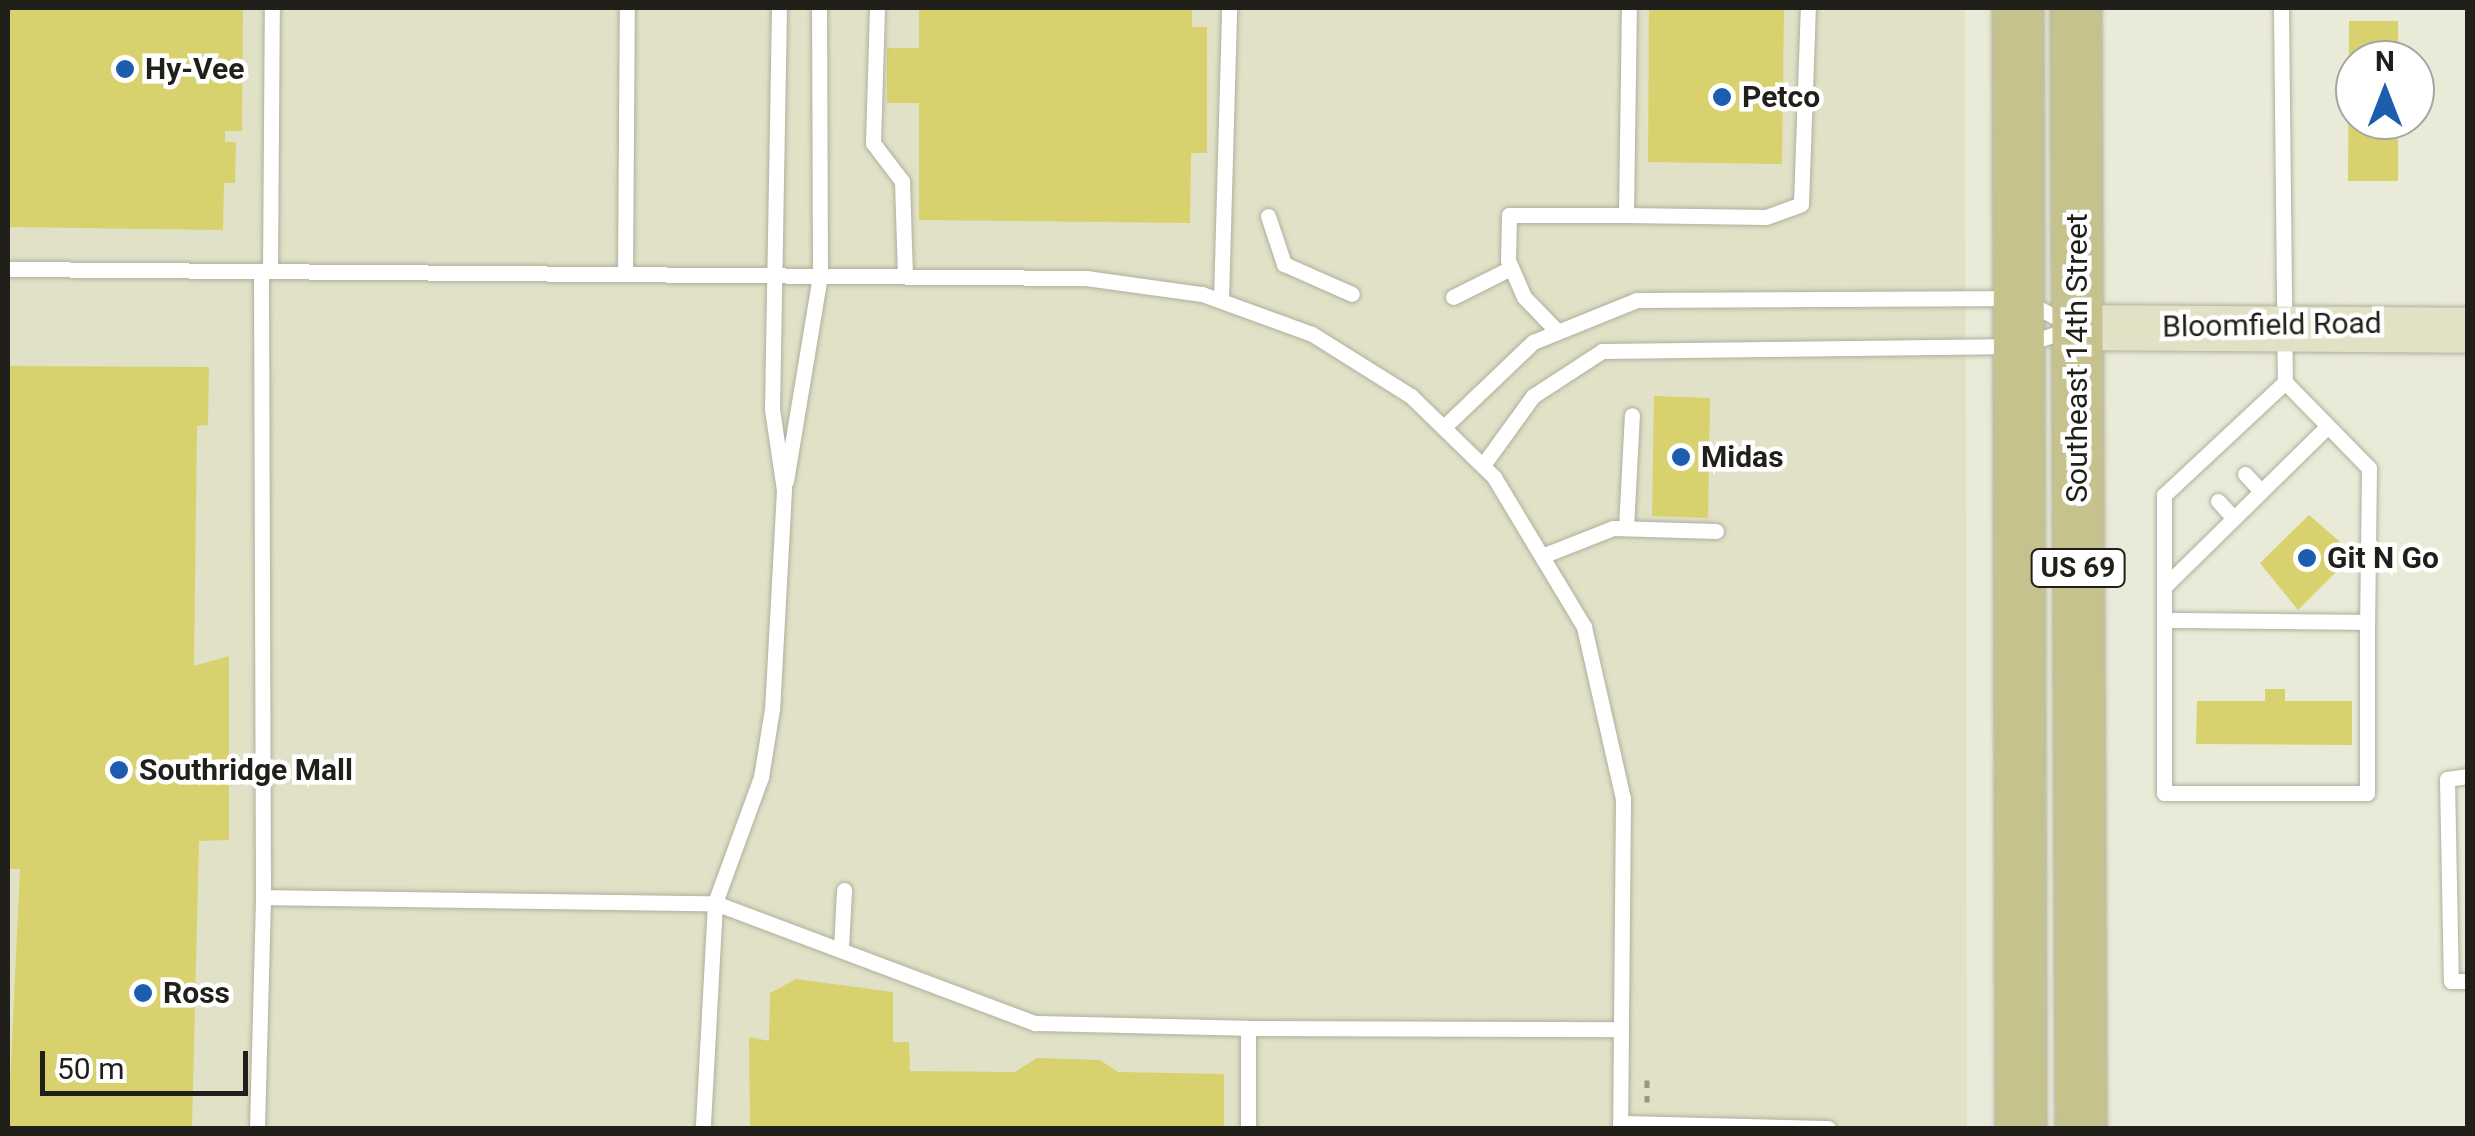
<!DOCTYPE html>
<style>
body{margin:0}
#map{position:relative;width:2475px;height:1136px;overflow:hidden;background:#eaead8;font-family:Roboto,sans-serif}
div>[style]{position:absolute}
.built>*{inset:0;background:#e1e1c7}
.building>*{inset:0;background:#d7d26d}
.path>*{height:5px;margin-top:-2.5px;transform-origin:0;background:repeating-linear-gradient(90deg,#969689 0 8px,transparent 0 16px)}
.roads{filter:drop-shadow(0 0 2px #afaf9e) drop-shadow(0 0 2px #afaf9e)}
.lane>*{height:15px;margin:-7.5px;padding:0 7.5px;transform-origin:7.5px;border-radius:7.5px;background:#fff}
.secondary>*{height:45px;margin:-22.5px;padding:0 22.5px;transform-origin:22.5px;border-radius:22.5px;background:#e2e1c6}
.primary>*{height:50px;margin:-25px;padding:0 25px;transform-origin:25px;border-radius:25px;background:#c5c28e}
.dots>*{width:28px;height:28px;translate:-50% -50%;box-sizing:border-box;border:5px solid #fff;border-radius:50%}
span{translate:-50% -50%;white-space:nowrap;text-align:center;line-height:1.15;-webkit-text-stroke:9px #fff;paint-order:stroke}
.shield-label span{padding:2px 8px;background:#fff;border:2px solid;border-radius:8px;-webkit-text-stroke-width:0}
.shield-label{font-size:28px;color:#201f19;font-weight:700}
.poi-label{font-size:30px;color:#201f19;font-weight:700}
.left{translate:0 -50%;text-align:left}
.street-label{font-size:30px;color:#201f19}
.frame{position:absolute;inset:0;border:10px solid #201f19;pointer-events:none}
.north{position:absolute;left:2335px;top:40px;width:100px;height:100px;box-sizing:border-box;background:#fff;border:2px solid #a6a5a3;border-radius:50%;rotate:0deg;font-size:28px;font-weight:700;line-height:40px;text-align:center;color:#201f19}
.north::after{content:'';display:block;margin:auto;width:35px;height:45px;background:#1c5dae;clip-path:polygon(50% 0,100% 100%,50% 72%,0 100%)}
.scale{position:absolute;left:40px;top:1051px;width:208px;height:45px;box-sizing:border-box;border:5px solid #201f19;border-top:0;padding-left:12px;font-size:30px;line-height:35px;white-space:nowrap;color:#201f19;-webkit-text-stroke:8px #fff;paint-order:stroke}
</style>
<div id="map">
<div class="built">
<div style="clip-path:polygon(8px 8px,1965px 8px,1967px 1128px,8px 1128px)"></div>
</div>
<div class="building">
<div style="clip-path:polygon(8px 8px,243px 8px,242px 131px,225px 131px,225px 142px,236px 142px,235px 183px,224px 183px,223px 230px,8px 227px)"></div>
<div style="clip-path:polygon(919px 8px,1192px 8px,1192px 27px,1207px 27px,1207px 153px,1191px 153px,1190px 223px,919px 220px,919px 103px,887px 103px,887px 48px,919px 48px)"></div>
<div style="clip-path:polygon(1649px 8px,1784px 8px,1782px 164px,1648px 162px)"></div>
<div style="clip-path:polygon(2349px 21px,2398px 21px,2398px 60px,2355px 60px,2355px 120px,2398px 120px,2398px 181px,2348px 181px)"></div>
<div style="clip-path:polygon(8px 366px,209px 367px,208px 425px,197px 426px,194px 666px,229px 656px,229px 840px,199px 841px,192px 1128px,8px 1128px,20px 869px,8px 869px)"></div>
<div style="clip-path:polygon(1654px 396px,1710px 398px,1708px 518px,1652px 516px)"></div>
<div style="clip-path:polygon(2309px 515px,2354px 554px,2298px 610px,2260px 563px)"></div>
<div style="clip-path:polygon(2265px 689px,2285px 689px,2285px 701px,2352px 701px,2352px 745px,2196px 744px,2197px 701px,2265px 701px)"></div>
<div style="clip-path:polygon(796px 979px,893px 992px,893px 1042px,909px 1042px,910px 1071px,1015px 1072px,1037px 1058px,1100px 1060px,1118px 1072px,1224px 1074px,1224px 1128px,750px 1128px,749px 1037px,769px 1041px,770px 993px)"></div>
</div>
<div class="path">
<div style="left:1647px;top:1080px;width:22px;rotate:90deg"></div>
</div>
<div class="roads">
<div class="lane">
<div style="left:779px;top:8px;width:401px;rotate:91deg"></div>
<div style="left:772px;top:409px;width:82px;rotate:81.6deg"></div>
<div style="left:784px;top:490px;width:219px;rotate:93.1deg"></div>
<div style="left:772px;top:709px;width:69px;rotate:99.2deg"></div>
<div style="left:761px;top:777px;width:134px;rotate:110.1deg"></div>
<div style="left:715px;top:903px;width:342px;rotate:20.6deg"></div>
<div style="left:1035px;top:1023px;width:213px;rotate:1.3deg"></div>
<div style="left:1248px;top:1028px;width:100px;rotate:90deg"></div>
<div style="left:877px;top:8px;width:135px;rotate:91.7deg"></div>
<div style="left:873px;top:143px;width:48px;rotate:52.7deg"></div>
<div style="left:902px;top:181px;width:95px;rotate:88.2deg"></div>
<div style="left:2281px;top:8px;width:374px;rotate:89.4deg"></div>
<div style="left:2285px;top:382px;width:120px;rotate:45.7deg"></div>
<div style="left:2369px;top:468px;width:154px;rotate:90.7deg"></div>
<div style="left:2367px;top:622px;width:203px;rotate:-179.4deg"></div>
<div style="left:2164px;top:620px;width:125px;rotate:-90deg"></div>
<div style="left:2164px;top:495px;width:166px;rotate:-43deg"></div>
<div style="left:1626px;top:215px;width:140px;rotate:0.8deg"></div>
<div style="left:1766px;top:217px;width:37px;rotate:-20deg"></div>
<div style="left:1801px;top:204px;width:196px;rotate:-88deg"></div>
<div style="left:1268px;top:216px;width:51px;rotate:71.6deg"></div>
<div style="left:1284px;top:264px;width:74px;rotate:23.8deg"></div>
<div style="left:8px;top:269px;width:1078px;rotate:0.48deg"></div>
<div style="left:1086px;top:278px;width:117px;rotate:7.9deg"></div>
<div style="left:1202px;top:294px;width:117px;rotate:20deg"></div>
<div style="left:1312px;top:334px;width:117px;rotate:32.1deg"></div>
<div style="left:1411px;top:396px;width:116px;rotate:44.3deg"></div>
<div style="left:1494px;top:477px;width:175px;rotate:59deg"></div>
<div style="left:1584px;top:627px;width:175px;rotate:77.2deg"></div>
<div style="left:1623px;top:798px;width:330px;rotate:90.5deg"></div>
<div style="left:261px;top:271px;width:626px;rotate:89.82deg"></div>
<div style="left:270px;top:271px;width:263px;rotate:-89.6deg"></div>
<div style="left:625px;top:274px;width:266px;rotate:-89.6deg"></div>
<div style="left:1453px;top:297px;width:65px;rotate:-26.6deg"></div>
<div style="left:1221px;top:300px;width:292px;rotate:-88.4deg"></div>
<div style="left:1556px;top:330px;width:46px;rotate:-134.1deg"></div>
<div style="left:1524px;top:297px;width:40px;rotate:-113.4deg"></div>
<div style="left:1508px;top:260px;width:45px;rotate:-88.7deg"></div>
<div style="left:1509px;top:215px;width:117px"></div>
<div style="left:1626px;top:215px;width:207px;rotate:-89.2deg"></div>
<div style="left:1444px;top:427px;width:123px;rotate:-43.7deg"></div>
<div style="left:1533px;top:342px;width:112px;rotate:-22deg"></div>
<div style="left:1637px;top:300px;width:381px;rotate:-0.3deg"></div>
<div style="left:2018px;top:298px;width:56px;rotate:26.6deg"></div>
<div style="left:1483px;top:465px;width:85px;rotate:-54.1deg"></div>
<div style="left:1533px;top:396px;width:82px;rotate:-33.1deg"></div>
<div style="left:1602px;top:351px;width:417px;rotate:-0.7deg"></div>
<div style="left:2019px;top:346px;width:52px;rotate:-18.1deg"></div>
<div style="left:2245px;top:474px;width:23px;rotate:47deg"></div>
<div style="left:786px;top:481px;width:209px;rotate:-80.6deg"></div>
<div style="left:820px;top:275px;width:267px;rotate:-90.2deg"></div>
<div style="left:2218px;top:501px;width:23px;rotate:47deg"></div>
<div style="left:1626px;top:528px;width:113px;rotate:-87deg"></div>
<div style="left:1547px;top:554px;width:71px;rotate:-21.5deg"></div>
<div style="left:1613px;top:528px;width:103px;rotate:1.7deg"></div>
<div style="left:2165px;top:586px;width:227px;rotate:-44.5deg"></div>
<div style="left:2164px;top:620px;width:173px;rotate:90deg"></div>
<div style="left:2164px;top:793px;width:203px"></div>
<div style="left:2367px;top:793px;width:171px;rotate:-90deg"></div>
<div style="left:2468px;top:776px;width:21px;rotate:172deg"></div>
<div style="left:2447px;top:779px;width:202px;rotate:88.9deg"></div>
<div style="left:2451px;top:981px;width:17px"></div>
<div style="left:841px;top:948px;width:58px;rotate:-87deg"></div>
<div style="left:1248px;top:1028px;width:373px;rotate:0.2deg"></div>
<div style="left:1620px;top:1123px;width:208px;rotate:1.4deg"></div>
<div style="left:257px;top:1128px;width:231px;rotate:-88.5deg"></div>
<div style="left:263px;top:897px;width:452px;rotate:0.8deg"></div>
<div style="left:715px;top:903px;width:225px;rotate:93.1deg"></div>
</div>
<div class="secondary">
<div style="left:2076px;top:327px;width:392px;rotate:0.4deg"></div>
</div>
<div class="primary">
<div style="left:2018px;top:8px;width:1120px;rotate:89.85deg"></div>
<div style="left:2076px;top:8px;width:1120px;rotate:89.74deg"></div>
</div>
</div>
<div class="dots">
<div style="left:125px;top:69px;background:#1c5dae"></div>
<div style="left:1722px;top:97px;background:#1c5dae"></div>
<div style="left:1681px;top:457px;background:#1c5dae"></div>
<div style="left:2307px;top:558px;background:#1c5dae"></div>
<div style="left:119px;top:770px;background:#1c5dae"></div>
<div style="left:143px;top:993px;background:#1c5dae"></div>
</div>
<div class="shield-label">
<span style="left:2078px;top:568px">US 69</span>
</div>
<div class="poi-label">
<span class="left" style="left:145px;top:69px">Hy-Vee</span>
<span class="left" style="left:1742px;top:97px">Petco</span>
<span class="left" style="left:1701px;top:457px">Midas</span>
<span class="left" style="left:2327px;top:558px">Git N Go</span>
<span class="left" style="left:139px;top:770px">Southridge Mall</span>
<span class="left" style="left:163px;top:993px">Ross</span>
</div>
<div class="street-label">
<span style="left:2272px;top:325px;rotate:-1deg">Bloomfield Road</span>
<span style="left:2077px;top:358px;rotate:-90deg">Southeast 14th Street</span>
</div>
<div class="frame"></div>
<div class="north">N</div>
<div class="scale">50 m</div>
</div>
